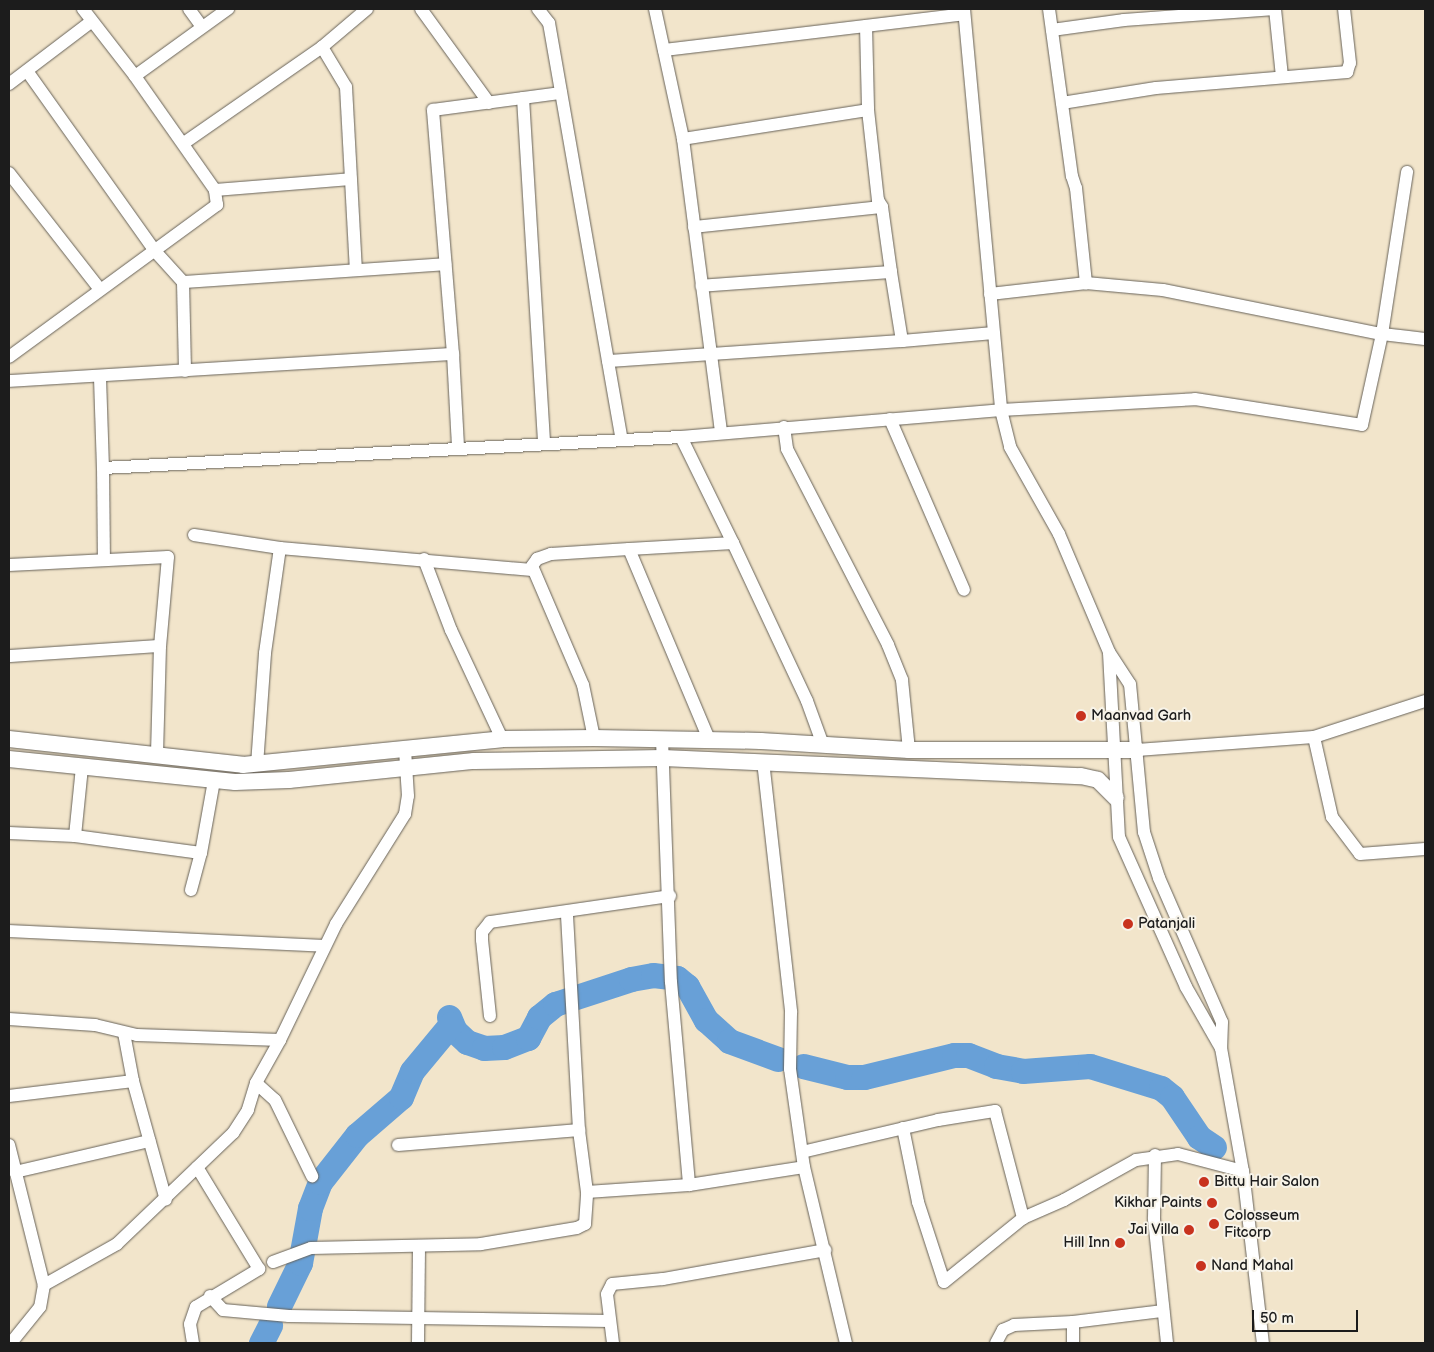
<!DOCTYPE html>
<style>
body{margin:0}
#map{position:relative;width:1434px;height:1352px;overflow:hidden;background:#f2e5cb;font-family:"Balsamiq Sans",sans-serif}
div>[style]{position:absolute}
.river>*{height:25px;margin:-12.5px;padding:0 12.5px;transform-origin:12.5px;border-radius:12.5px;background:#68a0d7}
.roads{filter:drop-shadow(0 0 1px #676259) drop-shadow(0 0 1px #676259)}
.minor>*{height:12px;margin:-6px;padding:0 6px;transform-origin:6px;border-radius:6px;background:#fff}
.tertiary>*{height:16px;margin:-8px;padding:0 8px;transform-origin:8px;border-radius:8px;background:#fff}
.dots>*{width:14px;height:14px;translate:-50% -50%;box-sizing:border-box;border:2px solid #f7f3e8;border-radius:50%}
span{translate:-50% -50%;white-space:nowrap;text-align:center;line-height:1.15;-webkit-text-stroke:4px #f7f3e8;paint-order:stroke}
.poi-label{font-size:15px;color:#1c1c1c}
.left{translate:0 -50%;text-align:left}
.right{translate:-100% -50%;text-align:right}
.frame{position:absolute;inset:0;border:10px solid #1c1c1c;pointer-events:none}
.scale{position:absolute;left:1252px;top:1310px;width:106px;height:22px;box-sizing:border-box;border:2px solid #1c1c1c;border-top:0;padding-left:6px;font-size:15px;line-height:18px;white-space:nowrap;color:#1c1c1c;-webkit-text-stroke:4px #f7f3e8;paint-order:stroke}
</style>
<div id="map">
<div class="river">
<div style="left:449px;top:1017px;width:15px;rotate:67deg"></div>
<div style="left:455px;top:1031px;width:16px;rotate:43deg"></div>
<div style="left:467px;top:1042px;width:18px;rotate:19deg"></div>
<div style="left:484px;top:1048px;width:20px;rotate:-3deg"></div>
<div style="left:504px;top:1047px;width:26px;rotate:-21deg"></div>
<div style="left:528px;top:1038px;width:24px;rotate:-62deg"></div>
<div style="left:539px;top:1017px;width:21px;rotate:-39deg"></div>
<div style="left:555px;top:1004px;width:80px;rotate:-18.2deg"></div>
<div style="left:631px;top:979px;width:22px;rotate:-10deg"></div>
<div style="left:653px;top:975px;width:24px;rotate:7deg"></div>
<div style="left:677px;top:978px;width:13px;rotate:39deg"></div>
<div style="left:687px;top:986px;width:39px;rotate:61deg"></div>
<div style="left:706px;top:1020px;width:31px;rotate:42deg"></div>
<div style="left:729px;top:1041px;width:52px;rotate:20.2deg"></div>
<div style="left:803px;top:1066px;width:45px;rotate:14deg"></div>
<div style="left:847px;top:1077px;width:17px"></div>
<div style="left:864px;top:1077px;width:93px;rotate:-13.7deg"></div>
<div style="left:954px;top:1055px;width:14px"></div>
<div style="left:968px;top:1055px;width:30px;rotate:21deg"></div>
<div style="left:996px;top:1066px;width:27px;rotate:10deg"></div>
<div style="left:1023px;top:1071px;width:67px;rotate:-4.3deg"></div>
<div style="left:1090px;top:1066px;width:74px;rotate:17.2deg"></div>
<div style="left:1161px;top:1088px;width:14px;rotate:39deg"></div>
<div style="left:1172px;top:1097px;width:48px;rotate:56deg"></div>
<div style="left:1199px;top:1137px;width:18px;rotate:34deg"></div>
<div style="left:279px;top:1306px;width:48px;rotate:-64deg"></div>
<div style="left:300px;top:1263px;width:56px;rotate:-79.7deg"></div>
<div style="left:310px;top:1208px;width:28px;rotate:-69deg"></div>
<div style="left:320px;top:1182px;width:60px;rotate:-51.8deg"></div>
<div style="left:357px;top:1135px;width:58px;rotate:-40.8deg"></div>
<div style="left:401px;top:1097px;width:28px;rotate:-67deg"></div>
<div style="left:412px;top:1071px;width:61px;rotate:-50.3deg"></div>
<div style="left:261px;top:1343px;width:20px;rotate:-63deg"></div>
</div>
<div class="roads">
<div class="minor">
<div style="left:83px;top:9px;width:85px;rotate:52.2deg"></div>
<div style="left:135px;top:76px;width:115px;rotate:-35.8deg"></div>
<div style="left:189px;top:9px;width:22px;rotate:54deg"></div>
<div style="left:421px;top:9px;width:116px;rotate:54.1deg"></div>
<div style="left:538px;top:9px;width:18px;rotate:52deg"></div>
<div style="left:549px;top:23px;width:423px;rotate:80.1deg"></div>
<div style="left:655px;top:9px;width:133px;rotate:77.8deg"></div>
<div style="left:683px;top:139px;width:295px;rotate:82.6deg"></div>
<div style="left:964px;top:9px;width:403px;rotate:84.7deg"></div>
<div style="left:1001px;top:410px;width:38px;rotate:76deg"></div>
<div style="left:1010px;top:447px;width:100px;rotate:60.6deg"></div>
<div style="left:1059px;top:534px;width:128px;rotate:67deg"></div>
<div style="left:1109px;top:652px;width:38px;rotate:57deg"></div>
<div style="left:1130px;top:684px;width:149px;rotate:84.6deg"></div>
<div style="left:1144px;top:832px;width:48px;rotate:71.9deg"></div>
<div style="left:1159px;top:878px;width:157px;rotate:66.4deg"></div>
<div style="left:1222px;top:1022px;width:26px;rotate:92deg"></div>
<div style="left:1221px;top:1048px;width:125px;rotate:79.9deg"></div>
<div style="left:1243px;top:1171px;width:173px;rotate:83.4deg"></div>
<div style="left:1049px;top:9px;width:169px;rotate:82.2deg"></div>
<div style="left:1072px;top:176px;width:13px;rotate:72deg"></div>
<div style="left:1076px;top:188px;width:96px;rotate:84deg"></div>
<div style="left:1275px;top:9px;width:68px;rotate:84.1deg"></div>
<div style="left:866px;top:26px;width:84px;rotate:88.6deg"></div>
<div style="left:868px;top:110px;width:91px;rotate:83.7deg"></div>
<div style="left:878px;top:200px;width:8px;rotate:60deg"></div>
<div style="left:882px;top:207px;width:66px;rotate:82.1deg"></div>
<div style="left:1052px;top:30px;width:73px;rotate:-7.9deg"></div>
<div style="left:1124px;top:20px;width:151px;rotate:-4.2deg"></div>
<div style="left:322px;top:47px;width:59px;rotate:-40.2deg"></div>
<div style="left:664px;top:50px;width:302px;rotate:-6.8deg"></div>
<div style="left:27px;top:71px;width:219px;rotate:54.6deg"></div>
<div style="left:154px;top:250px;width:43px;rotate:47.8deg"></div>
<div style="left:183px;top:282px;width:89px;rotate:88.7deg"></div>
<div style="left:9px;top:84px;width:104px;rotate:-37.2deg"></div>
<div style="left:523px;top:98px;width:346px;rotate:86.5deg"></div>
<div style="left:1062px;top:103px;width:95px;rotate:-9.1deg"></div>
<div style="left:1156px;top:88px;width:192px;rotate:-4.8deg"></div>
<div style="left:1347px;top:72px;width:9px;rotate:-72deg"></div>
<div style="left:1350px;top:63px;width:54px;rotate:-96.3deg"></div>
<div style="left:683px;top:139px;width:187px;rotate:-8.9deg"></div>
<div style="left:184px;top:143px;width:168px;rotate:-34.8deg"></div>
<div style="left:322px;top:47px;width:47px;rotate:59deg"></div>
<div style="left:346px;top:87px;width:183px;rotate:86.9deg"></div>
<div style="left:9px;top:173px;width:146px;rotate:52deg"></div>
<div style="left:215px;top:190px;width:136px;rotate:-4.6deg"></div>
<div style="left:694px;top:227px;width:189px;rotate:-6.1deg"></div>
<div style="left:183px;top:282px;width:263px;rotate:-3.9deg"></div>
<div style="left:990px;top:294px;width:97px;rotate:-6.5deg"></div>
<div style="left:1086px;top:283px;width:77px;rotate:5.2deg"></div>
<div style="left:1163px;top:290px;width:223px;rotate:11.4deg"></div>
<div style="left:1382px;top:334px;width:43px;rotate:6.6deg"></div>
<div style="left:902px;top:341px;width:92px;rotate:-5deg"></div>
<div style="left:453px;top:354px;width:245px;rotate:-94.7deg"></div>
<div style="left:433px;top:110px;width:129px;rotate:-7.6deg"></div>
<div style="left:9px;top:357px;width:258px;rotate:-36.2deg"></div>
<div style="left:217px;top:205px;width:15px;rotate:-98deg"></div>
<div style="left:215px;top:190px;width:139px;rotate:-125.1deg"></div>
<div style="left:608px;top:361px;width:295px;rotate:-3.9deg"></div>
<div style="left:902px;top:341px;width:70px;rotate:-99.1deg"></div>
<div style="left:891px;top:272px;width:190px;rotate:175.8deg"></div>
<div style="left:100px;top:378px;width:90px;rotate:88.1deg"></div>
<div style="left:103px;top:468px;width:579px;rotate:-3.07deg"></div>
<div style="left:681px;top:437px;width:321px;rotate:-4.8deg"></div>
<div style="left:1001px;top:410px;width:194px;rotate:-3.2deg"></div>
<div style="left:1195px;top:399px;width:169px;rotate:8.8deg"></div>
<div style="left:1362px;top:425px;width:93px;rotate:-77.6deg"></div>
<div style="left:1382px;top:334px;width:164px;rotate:-81.2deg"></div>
<div style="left:9px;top:381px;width:445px;rotate:-3.5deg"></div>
<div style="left:453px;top:354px;width:93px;rotate:86.9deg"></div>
<div style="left:890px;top:419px;width:186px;rotate:66.6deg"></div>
<div style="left:784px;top:427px;width:22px;rotate:82deg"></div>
<div style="left:787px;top:449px;width:220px;rotate:62.7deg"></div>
<div style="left:888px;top:645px;width:38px;rotate:68deg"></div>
<div style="left:902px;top:680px;width:70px;rotate:84.3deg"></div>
<div style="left:681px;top:437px;width:118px;rotate:63.9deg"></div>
<div style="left:733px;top:543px;width:104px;rotate:176.7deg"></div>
<div style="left:629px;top:549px;width:206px;rotate:67.2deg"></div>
<div style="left:103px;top:468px;width:91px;rotate:89.4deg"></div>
<div style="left:194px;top:535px;width:87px;rotate:8.6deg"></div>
<div style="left:280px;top:548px;width:253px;rotate:5deg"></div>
<div style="left:733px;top:543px;width:174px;rotate:64.9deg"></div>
<div style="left:807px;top:701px;width:47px;rotate:70deg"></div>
<div style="left:424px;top:559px;width:76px;rotate:69.2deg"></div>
<div style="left:451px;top:630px;width:120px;rotate:64.9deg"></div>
<div style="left:9px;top:565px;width:159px;rotate:-2.9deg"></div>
<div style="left:168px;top:557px;width:89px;rotate:95.1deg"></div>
<div style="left:160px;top:646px;width:109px;rotate:91.6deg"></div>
<div style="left:1109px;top:653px;width:184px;rotate:86.9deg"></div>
<div style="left:1119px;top:837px;width:164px;rotate:65.9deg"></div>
<div style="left:1186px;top:987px;width:70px;rotate:60.2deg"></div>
<div style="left:9px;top:656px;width:151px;rotate:-3.8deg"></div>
<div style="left:1314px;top:737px;width:82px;rotate:77.3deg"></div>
<div style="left:1332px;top:817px;width:46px;rotate:52.9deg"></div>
<div style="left:1360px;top:854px;width:65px;rotate:-4.4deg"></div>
<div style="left:594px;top:738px;width:54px;rotate:-101.7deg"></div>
<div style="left:583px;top:685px;width:129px;rotate:-113.2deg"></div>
<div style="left:532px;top:566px;width:9px;rotate:-54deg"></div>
<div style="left:537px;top:559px;width:15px;rotate:-20deg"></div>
<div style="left:551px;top:554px;width:78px;rotate:-3.7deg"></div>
<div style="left:662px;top:739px;width:243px;rotate:87.9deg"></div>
<div style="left:671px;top:982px;width:204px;rotate:84.9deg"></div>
<div style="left:689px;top:1185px;width:116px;rotate:-8.9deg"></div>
<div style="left:804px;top:1167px;width:181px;rotate:76.6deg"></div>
<div style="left:1137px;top:750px;width:177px;rotate:-4.2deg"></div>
<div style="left:1314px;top:737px;width:117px;rotate:-18deg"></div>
<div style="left:763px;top:761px;width:253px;rotate:83.6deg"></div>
<div style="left:791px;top:1012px;width:57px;rotate:91deg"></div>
<div style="left:790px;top:1069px;width:99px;rotate:81.9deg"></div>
<div style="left:257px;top:765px;width:112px;rotate:-85.9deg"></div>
<div style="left:265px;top:653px;width:106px;rotate:-81.9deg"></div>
<div style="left:9px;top:833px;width:66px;rotate:2.6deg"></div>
<div style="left:75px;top:836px;width:127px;rotate:7.7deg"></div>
<div style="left:201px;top:853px;width:73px;rotate:-79.8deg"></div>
<div style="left:75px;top:836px;width:69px;rotate:-84.2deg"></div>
<div style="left:191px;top:890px;width:38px;rotate:-75deg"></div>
<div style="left:9px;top:931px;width:315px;rotate:2.7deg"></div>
<div style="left:490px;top:1016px;width:76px;rotate:-96deg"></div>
<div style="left:482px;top:940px;width:8px;rotate:-90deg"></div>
<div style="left:482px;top:932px;width:13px;rotate:-51deg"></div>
<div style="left:490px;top:922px;width:182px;rotate:-8.2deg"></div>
<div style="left:9px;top:1019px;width:86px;rotate:4deg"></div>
<div style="left:95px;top:1025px;width:43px;rotate:13.4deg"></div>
<div style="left:137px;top:1035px;width:143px;rotate:2deg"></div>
<div style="left:280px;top:1040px;width:49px;rotate:119.2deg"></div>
<div style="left:256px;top:1083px;width:28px;rotate:107deg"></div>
<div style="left:248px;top:1110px;width:27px;rotate:123deg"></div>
<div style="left:233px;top:1133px;width:161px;rotate:136.3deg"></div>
<div style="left:117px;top:1244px;width:84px;rotate:150.7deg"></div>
<div style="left:124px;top:1033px;width:49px;rotate:79.4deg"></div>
<div style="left:133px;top:1081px;width:123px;rotate:74.5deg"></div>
<div style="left:280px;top:1040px;width:129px;rotate:-64.2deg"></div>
<div style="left:336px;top:924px;width:130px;rotate:-57.9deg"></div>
<div style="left:405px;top:814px;width:18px;rotate:-81deg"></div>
<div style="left:408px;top:796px;width:47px;rotate:-93.7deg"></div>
<div style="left:256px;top:1083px;width:25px;rotate:42deg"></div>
<div style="left:275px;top:1100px;width:85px;rotate:64deg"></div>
<div style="left:9px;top:1096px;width:125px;rotate:-6.9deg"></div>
<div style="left:903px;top:1128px;width:76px;rotate:78.5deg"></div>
<div style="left:918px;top:1202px;width:84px;rotate:72deg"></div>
<div style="left:944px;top:1282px;width:102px;rotate:-39deg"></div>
<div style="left:1023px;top:1218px;width:45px;rotate:-23.7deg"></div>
<div style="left:1064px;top:1200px;width:82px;rotate:-29.1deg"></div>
<div style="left:1136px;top:1160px;width:42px;rotate:-8.1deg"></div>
<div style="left:1178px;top:1154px;width:67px;rotate:14.7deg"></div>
<div style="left:9px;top:1145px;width:144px;rotate:76deg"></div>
<div style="left:44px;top:1285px;width:22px;rotate:100deg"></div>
<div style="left:40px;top:1307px;width:46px;rotate:128.9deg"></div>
<div style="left:398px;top:1145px;width:182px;rotate:-4.7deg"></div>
<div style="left:802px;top:1152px;width:140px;rotate:-13.2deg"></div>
<div style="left:938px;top:1120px;width:58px;rotate:-9deg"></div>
<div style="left:995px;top:1111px;width:111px;rotate:75.3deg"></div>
<div style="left:1155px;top:1155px;width:64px;rotate:90.9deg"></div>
<div style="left:1154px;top:1219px;width:125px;rotate:84deg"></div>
<div style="left:15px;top:1172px;width:138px;rotate:-13deg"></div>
<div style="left:587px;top:1192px;width:102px;rotate:-3.9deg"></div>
<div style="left:273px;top:1262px;width:40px;rotate:-20.2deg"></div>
<div style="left:311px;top:1248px;width:170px;rotate:-1.3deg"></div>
<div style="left:481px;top:1244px;width:97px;rotate:-9.5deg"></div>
<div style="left:577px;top:1228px;width:9px;rotate:-27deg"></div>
<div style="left:585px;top:1224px;width:32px;rotate:-86deg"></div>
<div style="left:587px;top:1192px;width:63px;rotate:-97.4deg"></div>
<div style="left:579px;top:1130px;width:218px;rotate:-93.2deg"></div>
<div style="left:210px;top:1296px;width:19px;rotate:47deg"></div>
<div style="left:223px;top:1310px;width:66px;rotate:5.2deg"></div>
<div style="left:289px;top:1316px;width:321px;rotate:0.9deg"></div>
<div style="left:193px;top:1343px;width:19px;rotate:-99deg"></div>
<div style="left:190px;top:1324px;width:18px;rotate:-71deg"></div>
<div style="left:196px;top:1307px;width:74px;rotate:-31.1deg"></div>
<div style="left:259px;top:1269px;width:119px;rotate:-121.3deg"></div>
<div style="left:418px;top:1343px;width:96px;rotate:-89.4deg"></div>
<div style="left:613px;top:1343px;width:49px;rotate:-97deg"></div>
<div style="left:607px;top:1294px;width:11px;rotate:-63deg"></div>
<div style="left:612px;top:1284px;width:51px;rotate:-5.6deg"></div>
<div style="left:663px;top:1279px;width:165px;rotate:-10.1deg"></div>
<div style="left:996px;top:1343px;width:15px;rotate:-62deg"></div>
<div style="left:1003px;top:1330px;width:12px;rotate:-24deg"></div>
<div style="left:1014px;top:1325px;width:59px;rotate:-2.9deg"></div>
<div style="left:1073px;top:1322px;width:91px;rotate:-7deg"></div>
<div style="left:1073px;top:1343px;width:21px;rotate:-90deg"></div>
</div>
<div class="tertiary">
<div style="left:9px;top:739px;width:235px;rotate:6.3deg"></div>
<div style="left:243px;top:765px;width:260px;rotate:-5.7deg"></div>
<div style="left:502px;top:739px;width:92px;rotate:-0.6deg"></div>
<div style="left:594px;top:738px;width:167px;rotate:1deg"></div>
<div style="left:761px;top:741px;width:148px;rotate:3.5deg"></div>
<div style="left:909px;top:750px;width:228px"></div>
<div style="left:9px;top:759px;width:227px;rotate:5.8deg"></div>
<div style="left:235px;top:782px;width:54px;rotate:-2.1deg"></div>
<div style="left:289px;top:780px;width:186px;rotate:-5.9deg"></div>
<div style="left:474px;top:761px;width:189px;rotate:-0.9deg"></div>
<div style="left:663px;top:758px;width:418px;rotate:2.5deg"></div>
<div style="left:1081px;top:776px;width:17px;rotate:13deg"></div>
<div style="left:1098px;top:780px;width:25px;rotate:45deg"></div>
</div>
</div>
<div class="dots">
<div style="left:1081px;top:716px;background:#c8321e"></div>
<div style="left:1128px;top:924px;background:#c8321e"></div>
<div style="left:1204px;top:1182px;background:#c8321e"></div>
<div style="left:1212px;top:1203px;background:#c8321e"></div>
<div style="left:1214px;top:1224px;background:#c8321e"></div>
<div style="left:1189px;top:1230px;background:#c8321e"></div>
<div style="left:1120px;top:1243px;background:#c8321e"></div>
<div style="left:1201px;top:1266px;background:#c8321e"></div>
</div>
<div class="poi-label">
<span class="left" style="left:1091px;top:716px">Maanvad Garh</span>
<span class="left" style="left:1138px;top:924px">Patanjali</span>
<span class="left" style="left:1214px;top:1182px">Bittu Hair Salon</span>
<span class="right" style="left:1202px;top:1203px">Kikhar Paints</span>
<span class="left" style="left:1224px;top:1224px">Colosseum<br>Fitcorp</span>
<span class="right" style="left:1179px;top:1230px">Jai Villa</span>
<span class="right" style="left:1110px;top:1243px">Hill Inn</span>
<span class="left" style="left:1211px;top:1266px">Nand Mahal</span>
</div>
<div class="frame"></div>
<div class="scale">50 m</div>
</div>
